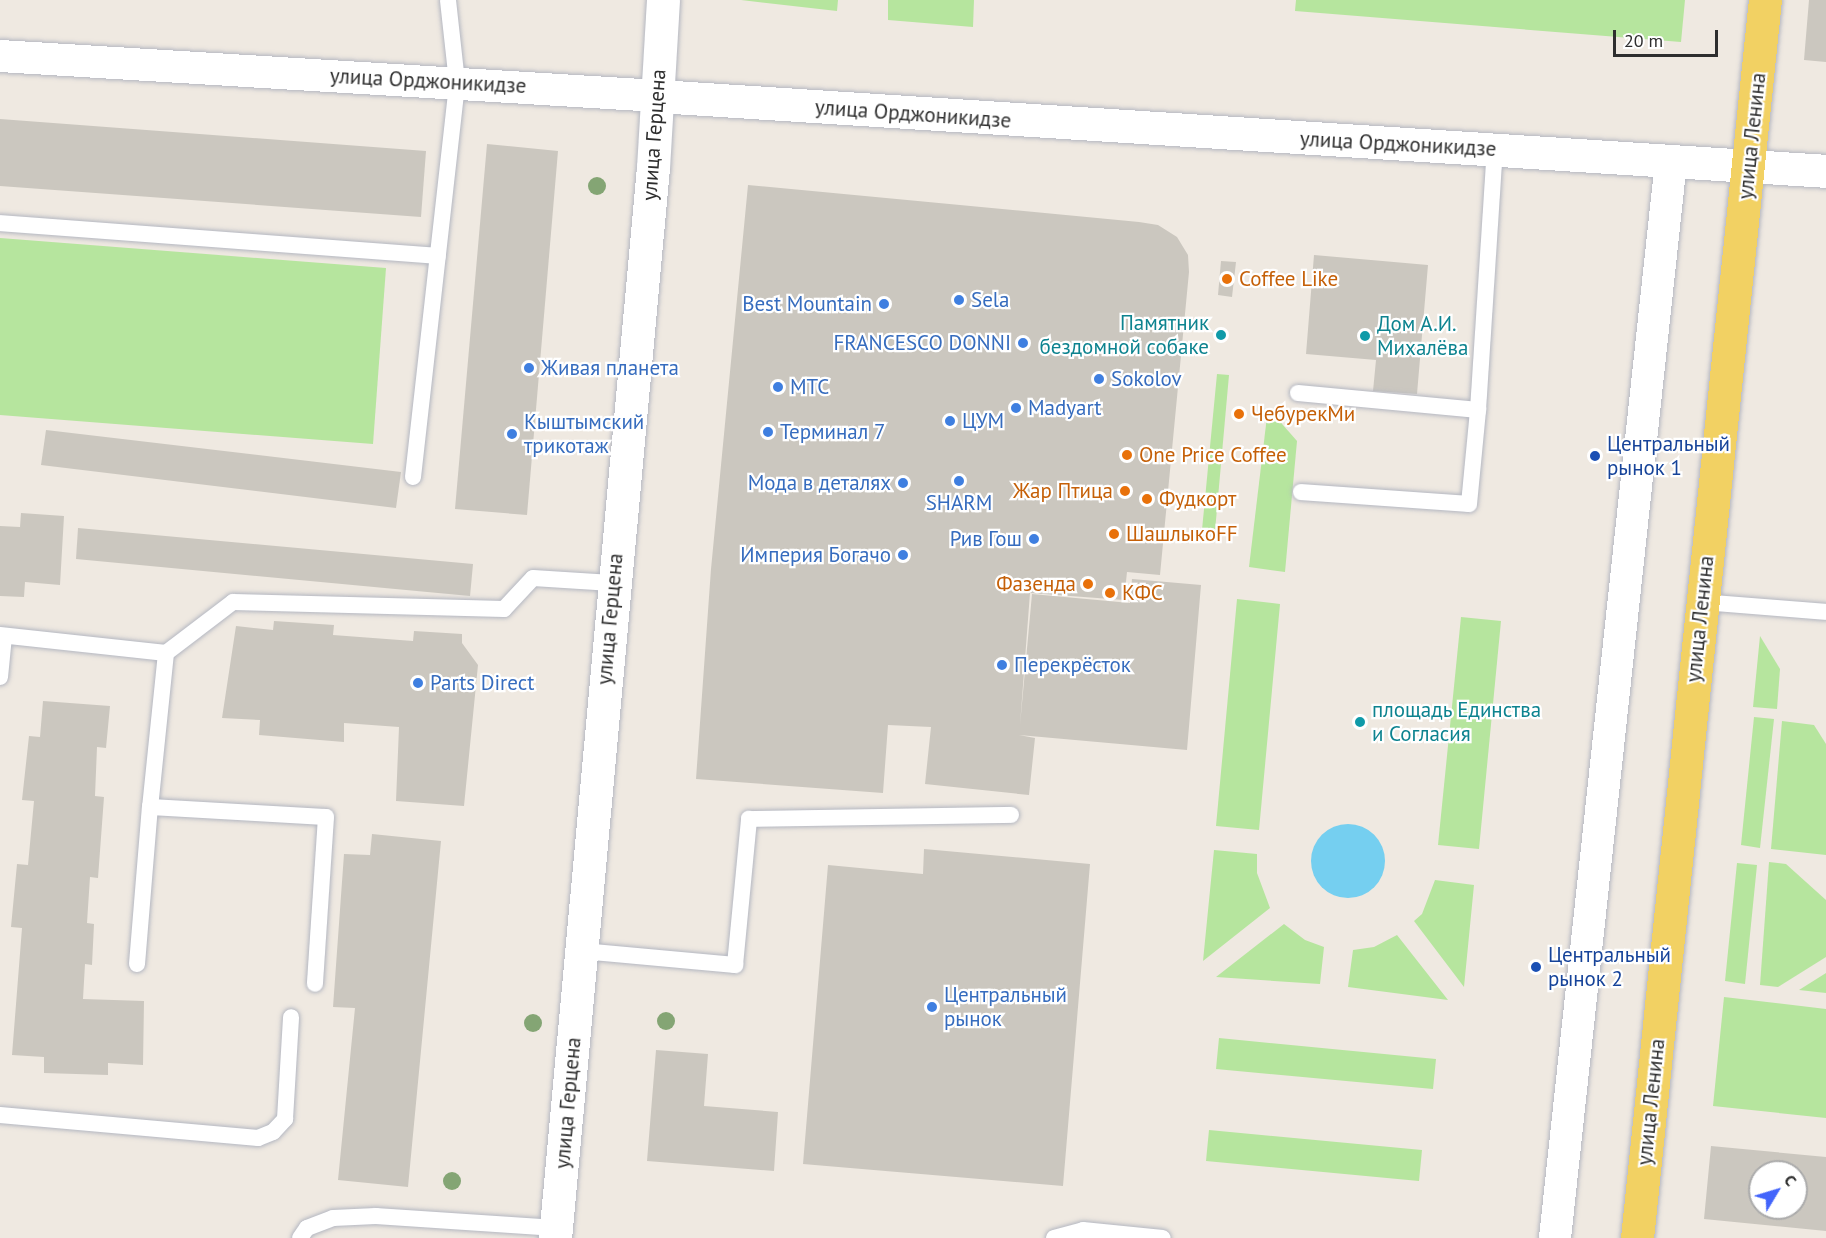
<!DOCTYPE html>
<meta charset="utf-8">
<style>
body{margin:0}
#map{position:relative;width:1826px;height:1238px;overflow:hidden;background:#efe9e1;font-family:"PT Sans",sans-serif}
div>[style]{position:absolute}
.green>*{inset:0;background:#b6e59e}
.water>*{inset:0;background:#75cff0}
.round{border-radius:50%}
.building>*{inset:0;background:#cbc7bf}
.roads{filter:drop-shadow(0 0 2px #b4b7c1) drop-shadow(0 0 2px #b4b7c1)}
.service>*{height:16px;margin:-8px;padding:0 8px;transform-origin:8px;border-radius:8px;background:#fff}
.minor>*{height:32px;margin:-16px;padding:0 16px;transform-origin:16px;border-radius:16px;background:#fff}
.tertiary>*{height:33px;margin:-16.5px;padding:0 16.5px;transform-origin:16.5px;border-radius:16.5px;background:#fff}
.primary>*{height:33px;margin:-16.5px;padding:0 16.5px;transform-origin:16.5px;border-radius:16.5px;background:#f2d163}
.trees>*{width:18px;height:18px;margin:-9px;border-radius:50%;background:#84a574}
.dots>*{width:16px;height:16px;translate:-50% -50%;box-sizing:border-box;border:3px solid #fff;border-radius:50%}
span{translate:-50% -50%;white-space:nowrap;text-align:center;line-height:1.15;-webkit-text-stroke:4.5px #fff;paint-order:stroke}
.street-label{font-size:21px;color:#2e2e2e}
.food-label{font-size:21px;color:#c56008}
.left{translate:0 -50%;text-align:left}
.right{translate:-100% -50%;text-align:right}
.shop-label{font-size:21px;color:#366cbe}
.culture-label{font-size:21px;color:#0d838f}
.transit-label{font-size:21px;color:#164399}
.north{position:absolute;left:1748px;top:1160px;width:60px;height:60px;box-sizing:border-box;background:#fff;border:2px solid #ababab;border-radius:50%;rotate:52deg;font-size:16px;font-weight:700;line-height:24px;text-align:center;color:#2e2e2e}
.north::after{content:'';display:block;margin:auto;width:21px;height:27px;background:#4264fb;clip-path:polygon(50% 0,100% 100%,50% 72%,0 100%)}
.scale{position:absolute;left:1613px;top:30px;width:105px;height:27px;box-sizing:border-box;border:3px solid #2e2e2e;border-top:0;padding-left:8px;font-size:18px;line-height:21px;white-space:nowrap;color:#2e2e2e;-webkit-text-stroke:4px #fff;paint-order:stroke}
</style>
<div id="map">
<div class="green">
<div style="clip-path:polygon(741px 0,838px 0,837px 11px)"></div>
<div style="clip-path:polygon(888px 0,974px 0,973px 27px,888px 20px)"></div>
<div style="clip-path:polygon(1296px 0,1685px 0,1681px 42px,1295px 11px)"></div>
<div style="clip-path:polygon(0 238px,386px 268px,373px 444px,0 415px)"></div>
<div style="clip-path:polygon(1217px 374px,1229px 375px,1215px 531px,1202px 530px)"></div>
<div style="clip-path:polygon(1268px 408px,1297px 441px,1285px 572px,1249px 567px)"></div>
<div style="clip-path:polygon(1237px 599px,1280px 604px,1259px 830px,1216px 826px)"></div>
<div style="clip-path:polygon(1461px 617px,1501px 621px,1479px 849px,1438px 845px)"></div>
<div style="clip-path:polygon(1760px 636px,1780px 669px,1777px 709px,1753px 707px)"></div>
<div style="clip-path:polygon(1754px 717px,1774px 719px,1760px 848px,1741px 845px)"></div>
<div style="clip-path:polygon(1782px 721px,1814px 725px,1826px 744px,1826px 855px,1771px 849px)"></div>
<div style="clip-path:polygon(1214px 850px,1257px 854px,1257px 873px,1270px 908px,1203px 961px)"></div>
<div style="clip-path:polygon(1769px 862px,1786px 864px,1826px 900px,1826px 957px,1778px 987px,1760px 985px)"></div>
<div style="clip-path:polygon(1737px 863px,1757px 865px,1745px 984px,1725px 981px)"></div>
<div style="clip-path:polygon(1435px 880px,1474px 885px,1464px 987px,1414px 921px,1422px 914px)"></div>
<div style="clip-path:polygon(1284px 924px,1305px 940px,1324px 947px,1320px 984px,1216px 977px)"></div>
<div style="clip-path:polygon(1397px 935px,1448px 1000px,1348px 987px,1353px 950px,1374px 947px)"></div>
<div style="clip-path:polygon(1826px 973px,1826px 993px,1799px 990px)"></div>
<div style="clip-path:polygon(1724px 997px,1826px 1009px,1826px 1118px,1713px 1106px)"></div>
<div style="clip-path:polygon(1219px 1038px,1436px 1059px,1433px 1089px,1216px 1069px)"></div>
<div style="clip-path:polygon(1209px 1130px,1422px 1150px,1419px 1181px,1206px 1161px)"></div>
</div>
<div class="water">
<div class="round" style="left:1311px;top:824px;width:74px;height:74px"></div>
</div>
<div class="building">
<div style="clip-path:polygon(1809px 0,1826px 0,1826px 62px,1804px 60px)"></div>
<div style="clip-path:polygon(0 119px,426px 151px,421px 217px,0 186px)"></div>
<div style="clip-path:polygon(487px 144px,558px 151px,527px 515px,455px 509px)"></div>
<div style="clip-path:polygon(748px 185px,1139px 222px,1158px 225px,1177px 237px,1188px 255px,1189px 272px,1160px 575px,1127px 572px,1124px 600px,1030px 593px,1020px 725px,1032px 594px,1130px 603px,1132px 579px,1201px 585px,1187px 750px,1019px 735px,1035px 738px,1029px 795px,925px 784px,931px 727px,888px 725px,883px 793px,696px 779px,711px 569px)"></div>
<div style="clip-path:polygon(1314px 255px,1428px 265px,1417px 394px,1373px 391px,1376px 360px,1306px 354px)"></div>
<div style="clip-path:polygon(1221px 261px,1236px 262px,1232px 297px,1218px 295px)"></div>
<div style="clip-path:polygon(46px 430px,401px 472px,396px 508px,41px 465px)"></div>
<div style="clip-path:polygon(21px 513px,64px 516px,60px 585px,25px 582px,24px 597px,0 596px,0 526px,20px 527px)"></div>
<div style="clip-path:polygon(78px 528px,473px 564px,470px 596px,76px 559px)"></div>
<div style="clip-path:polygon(274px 621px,334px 625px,333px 635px,413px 641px,414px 631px,462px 634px,462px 643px,478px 665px,464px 806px,396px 801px,399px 727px,344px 723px,344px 742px,259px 735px,260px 720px,222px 718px,236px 626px,273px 630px)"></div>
<div style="clip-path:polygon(43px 701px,110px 706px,106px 748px,97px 747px,95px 796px,104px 797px,98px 878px,90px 877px,87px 923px,94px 924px,92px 965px,85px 964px,83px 999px,144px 1001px,143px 1065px,108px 1063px,108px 1075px,44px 1073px,44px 1057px,12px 1055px,22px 928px,11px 927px,17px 864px,28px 865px,34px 801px,22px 800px,29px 736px,40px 737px)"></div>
<div style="clip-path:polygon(372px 834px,441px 841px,408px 1187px,338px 1180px,355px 1008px,333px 1007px,344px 854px,370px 855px)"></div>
<div style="clip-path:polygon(924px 849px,1090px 864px,1063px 1186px,803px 1164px,828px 865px,923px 874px)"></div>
<div style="clip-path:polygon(656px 1050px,708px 1054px,704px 1106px,778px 1112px,774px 1171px,647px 1161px)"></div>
<div style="clip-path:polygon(evenodd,1711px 1146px,1826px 1157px,1826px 1231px,1704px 1219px,1711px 1146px,1760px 1172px,1796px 1172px,1796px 1208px,1760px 1208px,1760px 1172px)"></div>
</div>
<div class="roads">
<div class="service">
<div style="left:0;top:223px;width:439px;rotate:4.3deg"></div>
<div style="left:1298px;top:393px;width:181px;rotate:5.4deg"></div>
<div style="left:1478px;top:410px;width:262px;rotate:-86.3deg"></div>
<div style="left:413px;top:477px;width:397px;rotate:-83.6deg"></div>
<div style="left:457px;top:82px;width:82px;rotate:-96.3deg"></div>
<div style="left:1301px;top:492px;width:168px;rotate:4.1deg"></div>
<div style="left:1469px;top:504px;width:94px;rotate:-84.5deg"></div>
<div style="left:1702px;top:602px;width:124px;rotate:4.6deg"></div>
<div style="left:0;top:635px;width:167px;rotate:6.2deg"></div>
<div style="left:166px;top:653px;width:155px;rotate:95.9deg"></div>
<div style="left:166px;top:653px;width:84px;rotate:-37.3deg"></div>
<div style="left:233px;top:602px;width:271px;rotate:1.5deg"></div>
<div style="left:504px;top:609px;width:42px;rotate:-46.9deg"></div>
<div style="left:533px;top:578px;width:79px;rotate:3.6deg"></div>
<div style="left:0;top:677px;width:41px;rotate:-84.4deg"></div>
<div style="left:582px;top:951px;width:154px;rotate:5.2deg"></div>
<div style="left:735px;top:965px;width:147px;rotate:-84.5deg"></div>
<div style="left:749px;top:819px;width:262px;rotate:-0.9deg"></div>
<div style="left:137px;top:964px;width:158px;rotate:-85.3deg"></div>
<div style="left:150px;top:807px;width:176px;rotate:3.3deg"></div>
<div style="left:326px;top:817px;width:167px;rotate:93.8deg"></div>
<div style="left:0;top:1115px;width:259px;rotate:5.1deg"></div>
<div style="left:258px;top:1138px;width:16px;rotate:-22deg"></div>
<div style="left:273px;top:1132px;width:18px;rotate:-47deg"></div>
<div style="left:285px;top:1119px;width:102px;rotate:-86.6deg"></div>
<div style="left:300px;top:1238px;width:12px;rotate:-55deg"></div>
<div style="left:307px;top:1228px;width:28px;rotate:-21deg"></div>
<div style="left:333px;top:1218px;width:43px;rotate:-2.7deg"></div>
<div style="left:376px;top:1216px;width:180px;rotate:3.8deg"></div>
<div style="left:1054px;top:1238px;width:30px;rotate:-15deg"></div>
<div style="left:1083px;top:1230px;width:80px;rotate:5.7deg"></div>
</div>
<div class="minor">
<div style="left:0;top:56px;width:659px;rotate:3.48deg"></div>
<div style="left:1555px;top:1238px;width:1082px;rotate:-83.85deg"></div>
</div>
<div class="tertiary">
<div style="left:658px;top:96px;width:1170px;rotate:3.67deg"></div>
<div style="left:555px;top:1238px;width:1074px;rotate:-84.77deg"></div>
<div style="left:653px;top:168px;width:168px;rotate:-86.6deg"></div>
</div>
<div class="primary">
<div style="left:1637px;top:1238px;width:1245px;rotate:-84.1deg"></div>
</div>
</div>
<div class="trees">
<div style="left:597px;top:186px"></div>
<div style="left:666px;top:1021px"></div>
<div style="left:533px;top:1023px"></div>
<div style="left:452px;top:1181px"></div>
</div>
<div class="dots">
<div style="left:1227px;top:279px;background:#e8710a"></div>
<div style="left:959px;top:300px;background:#3f7fe0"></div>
<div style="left:884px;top:304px;background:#3f7fe0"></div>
<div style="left:1221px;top:335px;background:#0f9aa8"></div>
<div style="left:1365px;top:336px;background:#0f9aa8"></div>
<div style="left:1023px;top:343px;background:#3f7fe0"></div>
<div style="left:529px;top:368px;background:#3f7fe0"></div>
<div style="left:1099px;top:379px;background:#3f7fe0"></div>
<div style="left:778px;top:387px;background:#3f7fe0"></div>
<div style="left:1016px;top:408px;background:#3f7fe0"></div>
<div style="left:1239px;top:414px;background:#e8710a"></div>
<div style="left:950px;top:421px;background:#3f7fe0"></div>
<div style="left:768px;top:432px;background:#3f7fe0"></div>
<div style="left:512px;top:434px;background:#3f7fe0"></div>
<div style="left:1127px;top:455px;background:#e8710a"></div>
<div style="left:1595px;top:456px;background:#1a4fb4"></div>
<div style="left:959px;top:481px;background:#3f7fe0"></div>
<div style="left:903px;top:483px;background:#3f7fe0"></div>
<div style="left:1125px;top:491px;background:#e8710a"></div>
<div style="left:1147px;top:499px;background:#e8710a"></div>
<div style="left:1114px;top:534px;background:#e8710a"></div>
<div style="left:1034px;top:539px;background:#3f7fe0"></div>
<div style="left:903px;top:555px;background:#3f7fe0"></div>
<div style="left:1088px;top:584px;background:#e8710a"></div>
<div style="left:1110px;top:593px;background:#e8710a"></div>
<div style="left:1002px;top:665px;background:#3f7fe0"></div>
<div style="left:418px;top:683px;background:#3f7fe0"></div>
<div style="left:1360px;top:722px;background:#0f9aa8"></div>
<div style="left:1536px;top:967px;background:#1a4fb4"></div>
<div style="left:932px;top:1007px;background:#3f7fe0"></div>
</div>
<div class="street-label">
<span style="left:428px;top:81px;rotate:3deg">улица Орджоникидзе</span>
<span style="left:913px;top:114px;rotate:4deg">улица Орджоникидзе</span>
<span style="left:654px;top:135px;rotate:-86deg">улица Герцена</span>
<span style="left:1752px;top:136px;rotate:-84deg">улица Ленина</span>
<span style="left:1398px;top:144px;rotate:3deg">улица Орджоникидзе</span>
<span style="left:610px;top:619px;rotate:-85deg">улица Герцена</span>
<span style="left:1700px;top:619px;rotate:-84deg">улица Ленина</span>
<span style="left:1651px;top:1102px;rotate:-84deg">улица Ленина</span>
<span style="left:568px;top:1103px;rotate:-85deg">улица Герцена</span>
</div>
<div class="food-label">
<span class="left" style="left:1239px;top:279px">Coffee Like</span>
<span class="left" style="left:1251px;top:414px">ЧебурекМи</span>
<span class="left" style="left:1139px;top:455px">One Price Coffee</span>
<span class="right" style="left:1113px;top:491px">Жар Птица</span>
<span class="left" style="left:1159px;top:499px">Фудкорт</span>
<span class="left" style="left:1126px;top:534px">ШашлыкoFF</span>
<span class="right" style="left:1076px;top:584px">Фазенда</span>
<span class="left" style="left:1122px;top:593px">КФС</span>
</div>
<div class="shop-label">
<span class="left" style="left:971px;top:300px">Sela</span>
<span class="right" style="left:872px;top:304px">Best Mountain</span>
<span class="right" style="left:1011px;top:343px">FRANCESCO DONNI</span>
<span class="left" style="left:541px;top:368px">Живая планета</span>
<span class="left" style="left:1111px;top:379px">Sokolov</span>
<span class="left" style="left:790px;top:387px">МТС</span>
<span class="left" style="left:1028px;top:408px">Madyart</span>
<span class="left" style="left:962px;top:421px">ЦУМ</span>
<span class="left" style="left:524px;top:434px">Кыштымский<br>трикотаж</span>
<span class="left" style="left:780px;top:432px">Терминал 7</span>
<span class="right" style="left:891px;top:483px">Мода в деталях</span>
<span style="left:959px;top:503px">SHARM</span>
<span class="right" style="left:1022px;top:539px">Рив Гош</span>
<span class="right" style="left:891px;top:555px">Империя Богачо</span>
<span class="left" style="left:1014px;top:665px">Перекрёсток</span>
<span class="left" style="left:430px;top:683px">Parts Direct</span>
<span class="left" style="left:944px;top:1007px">Центральный<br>рынок</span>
</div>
<div class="culture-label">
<span class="right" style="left:1209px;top:335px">Памятник<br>бездомной собаке</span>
<span class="left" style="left:1377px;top:336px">Дом А.И.<br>Михалёва</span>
<span class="left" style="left:1372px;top:722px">площадь Единства<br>и Согласия</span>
</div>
<div class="transit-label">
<span class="left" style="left:1607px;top:456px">Центральный<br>рынок 1</span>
<span class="left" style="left:1548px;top:967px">Центральный<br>рынок 2</span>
</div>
<div class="north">С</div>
<div class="scale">20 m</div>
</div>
